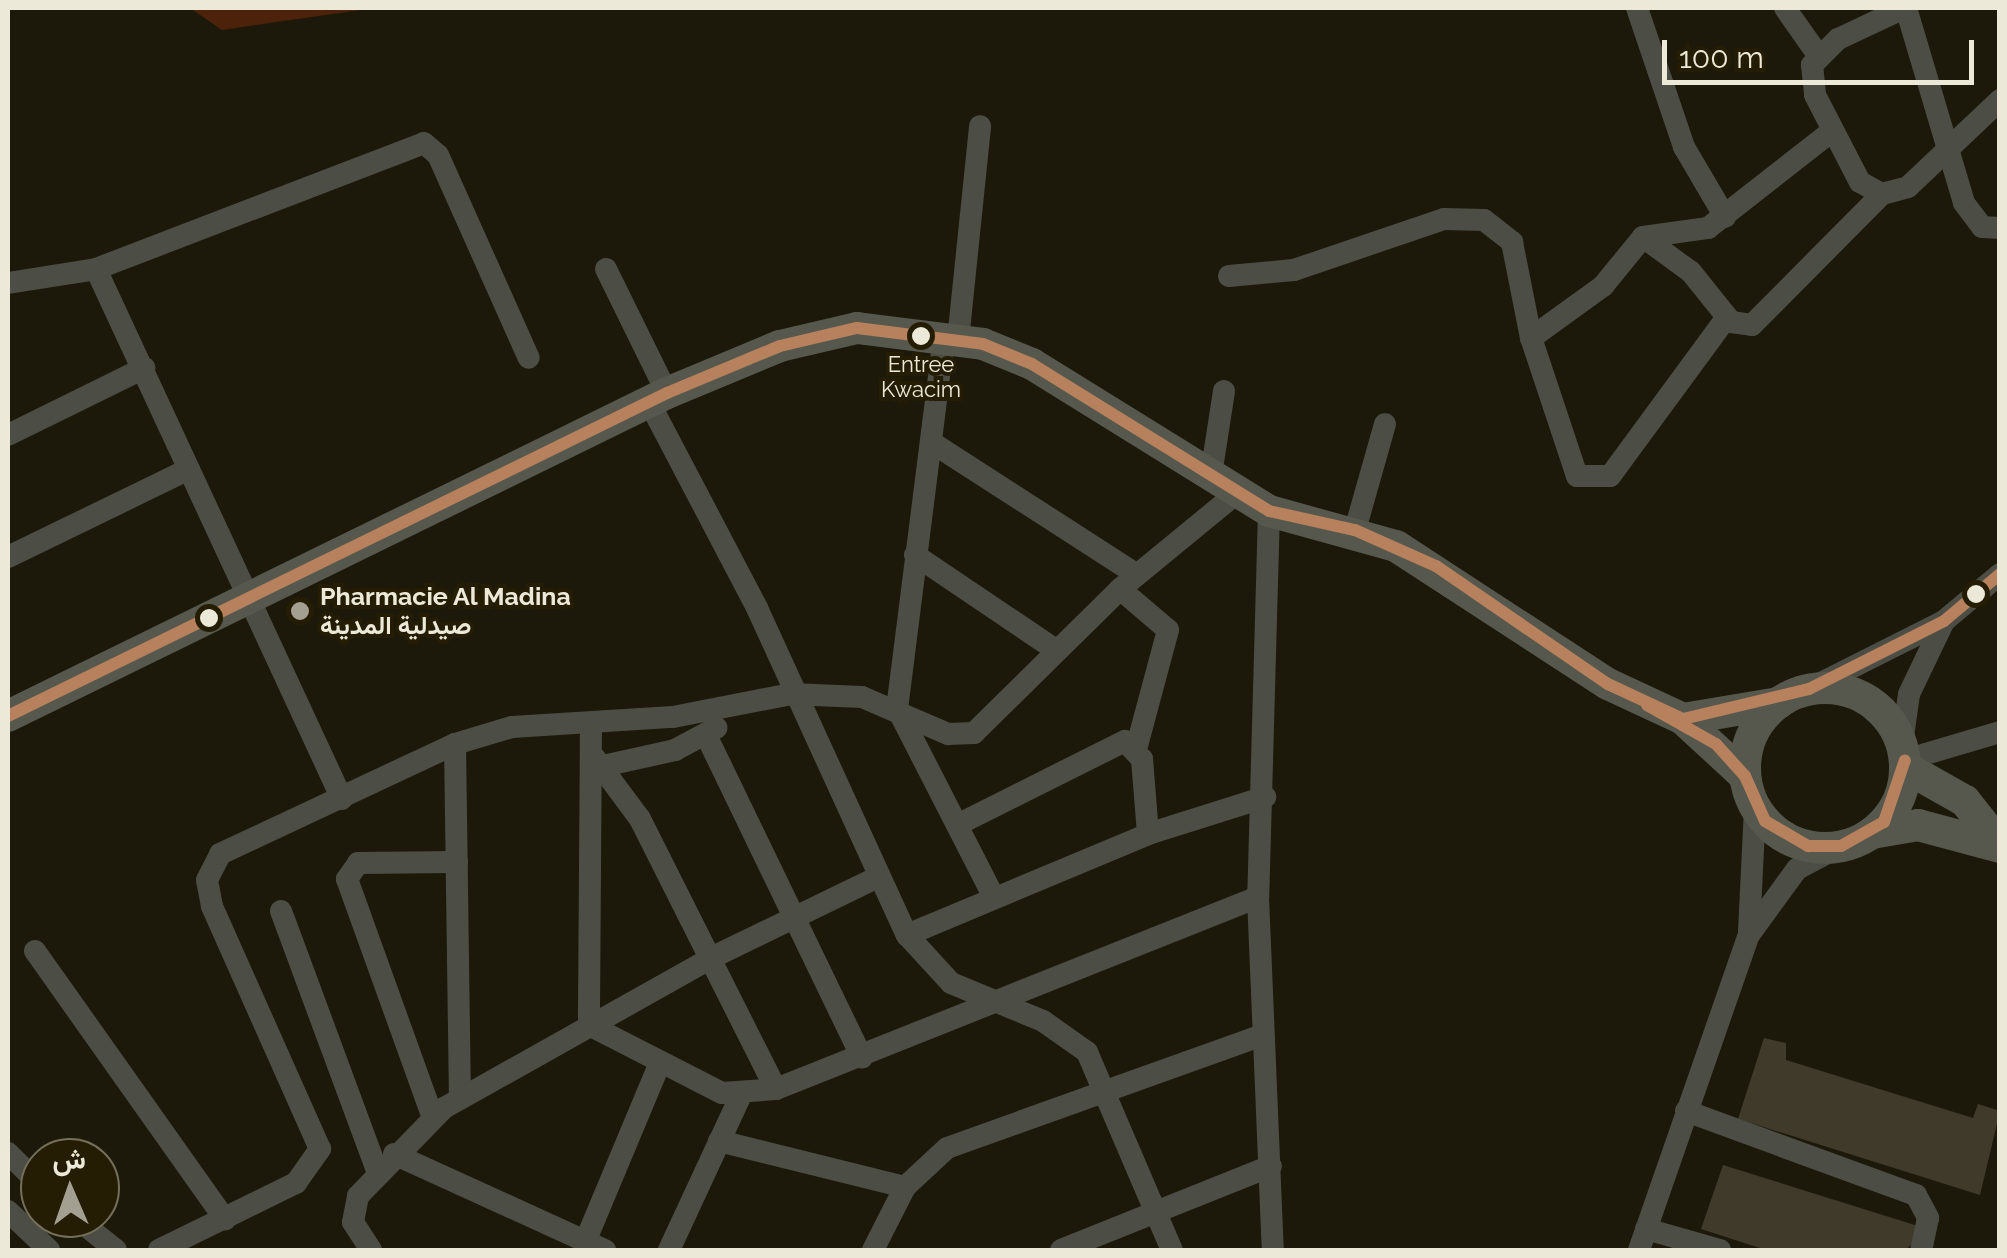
<!DOCTYPE html>
<meta charset="utf-8">
<style>
body{margin:0}
#map{position:relative;width:2007px;height:1258px;overflow:hidden;background:#1c190b;font-family:Raleway,Vazirmatn,sans-serif}
div>[style]{position:absolute}
.green>*{inset:0;background:#4c230a}
.building>*{inset:0;background:#403a2b}
.street>*{height:22px;margin:-11px;padding:0 11px;transform-origin:11px;border-radius:11px;background:#4c4d44}
.secondary>*{height:32px;margin:-16px;padding:0 16px;transform-origin:16px;border-radius:16px;background:#56584d}
.secondary>.ring{margin:-16px;padding:0;box-sizing:content-box;background:none;border:32px solid #56584d;border-radius:50%}
.bus-1>*{height:12px;margin:-6px;padding:0 6px;transform-origin:6px;border-radius:6px;background:#b6815c}
.dots>*{width:28px;height:28px;translate:-50% -50%;box-sizing:border-box;border:5px solid #241d03;border-radius:50%}
span{translate:-50% -50%;white-space:nowrap;text-align:center;line-height:1.15;-webkit-text-stroke:8px #241d03;paint-order:stroke}
.bus-label{font-size:22px;color:#ede9d9}
.poi-label{font-size:25px;color:#ede9d9;font-weight:700}
.left{translate:0 -50%;text-align:left}
.frame{position:absolute;inset:0;border:10px solid #ede9d9;pointer-events:none}
.north{position:absolute;left:20px;top:1138px;width:100px;height:100px;box-sizing:border-box;background:#241d03;border:2px solid #746f59;border-radius:50%;rotate:358deg;font-size:28px;font-weight:700;line-height:40px;text-align:center;color:#ede9d9}
.north::after{content:'';display:block;margin:auto;width:35px;height:45px;background:#a4a091;clip-path:polygon(50% 0,100% 100%,50% 72%,0 100%)}
.scale{position:absolute;left:1662px;top:40px;width:312px;height:45px;box-sizing:border-box;border:5px solid #ede9d9;border-top:0;padding-left:12px;font-size:30px;line-height:35px;white-space:nowrap;color:#ede9d9;-webkit-text-stroke:8px #241d03;paint-order:stroke}
</style>
<div id="map">
<div class="green">
<div style="clip-path:polygon(190px 8px,374px 8px,222px 30px)"></div>
</div>
<div class="building">
<div style="clip-path:polygon(1764px 1038px,1786px 1043px,1786px 1060px,1973px 1118px,1978px 1104px,2000px 1111px,1980px 1195px,1738px 1119px)"></div>
<div style="clip-path:polygon(1723px 1165px,1918px 1226px,1916px 1239px,1906px 1250px,1766px 1250px,1701px 1229px)"></div>
</div>
<div class="street">
<div style="left:1637px;top:8px;width:147px;rotate:71.3deg"></div>
<div style="left:1684px;top:147px;width:81px;rotate:59.6deg"></div>
<div style="left:1785px;top:8px;width:57px;rotate:54.9deg"></div>
<div style="left:1904px;top:8px;width:73px;rotate:154.8deg"></div>
<div style="left:1838px;top:39px;width:37px;rotate:135deg"></div>
<div style="left:1812px;top:65px;width:30px;rotate:84deg"></div>
<div style="left:1815px;top:95px;width:98px;rotate:62.7deg"></div>
<div style="left:1860px;top:182px;width:25px;rotate:29deg"></div>
<div style="left:1882px;top:194px;width:27px;rotate:-15deg"></div>
<div style="left:1908px;top:187px;width:127px;rotate:-43.4deg"></div>
<div style="left:1906px;top:8px;width:203px;rotate:73.4deg"></div>
<div style="left:1964px;top:203px;width:30px;rotate:53deg"></div>
<div style="left:1982px;top:227px;width:18px;rotate:3deg"></div>
<div style="left:1643px;top:237px;width:59px;rotate:36.1deg"></div>
<div style="left:1691px;top:272px;width:64px;rotate:51.3deg"></div>
<div style="left:1731px;top:322px;width:21px;rotate:8deg"></div>
<div style="left:1752px;top:325px;width:185px;rotate:-45.2deg"></div>
<div style="left:606px;top:269px;width:138px;rotate:63.8deg"></div>
<div style="left:1229px;top:276px;width:65px;rotate:-5.3deg"></div>
<div style="left:1294px;top:270px;width:158px;rotate:-18.8deg"></div>
<div style="left:1444px;top:219px;width:40px;rotate:1.4deg"></div>
<div style="left:1484px;top:220px;width:36px;rotate:38deg"></div>
<div style="left:1512px;top:242px;width:98px;rotate:78.8deg"></div>
<div style="left:8px;top:283px;width:89px;rotate:-9deg"></div>
<div style="left:1727px;top:317px;width:197px;rotate:126.3deg"></div>
<div style="left:1610px;top:476px;width:33px;rotate:180deg"></div>
<div style="left:1577px;top:476px;width:145px;rotate:-108.4deg"></div>
<div style="left:1531px;top:338px;width:89px;rotate:-35.8deg"></div>
<div style="left:1603px;top:286px;width:63px;rotate:-50.8deg"></div>
<div style="left:1643px;top:237px;width:66px;rotate:-7.9deg"></div>
<div style="left:1708px;top:228px;width:156px;rotate:-38deg"></div>
<div style="left:944px;top:337px;width:374px;rotate:97.2deg"></div>
<div style="left:897px;top:708px;width:211px;rotate:62.9deg"></div>
<div style="left:958px;top:340px;width:215px;rotate:-84.1deg"></div>
<div style="left:649px;top:402px;width:233px;rotate:62.3deg"></div>
<div style="left:757px;top:608px;width:360px;rotate:65.4deg"></div>
<div style="left:907px;top:935px;width:65px;rotate:47.5deg"></div>
<div style="left:951px;top:983px;width:100px;rotate:22.4deg"></div>
<div style="left:1043px;top:1021px;width:54px;rotate:35.2deg"></div>
<div style="left:1087px;top:1052px;width:215px;rotate:66.8deg"></div>
<div style="left:8px;top:435px;width:152px;rotate:-26.2deg"></div>
<div style="left:931px;top:442px;width:245px;rotate:32.8deg"></div>
<div style="left:1211px;top:475px;width:85px;rotate:-81.2deg"></div>
<div style="left:1269px;top:511px;width:386px;rotate:91.6deg"></div>
<div style="left:1258px;top:897px;width:353px;rotate:87.6deg"></div>
<div style="left:1355px;top:530px;width:110px;rotate:-74.2deg"></div>
<div style="left:915px;top:555px;width:170px;rotate:34deg"></div>
<div style="left:8px;top:557px;width:201px;rotate:-25.9deg"></div>
<div style="left:1120px;top:589px;width:63px;rotate:40.5deg"></div>
<div style="left:1168px;top:630px;width:120px;rotate:105deg"></div>
<div style="left:1809px;top:689px;width:151px;rotate:-26.7deg"></div>
<div style="left:1944px;top:621px;width:73px;rotate:-40deg"></div>
<div style="left:591px;top:724px;width:301px;rotate:90.4deg"></div>
<div style="left:589px;top:1025px;width:149px;rotate:27.1deg"></div>
<div style="left:722px;top:1093px;width:54px;rotate:-4.2deg"></div>
<div style="left:776px;top:1089px;width:519px;rotate:-21.72deg"></div>
<div style="left:707px;top:737px;width:356px;rotate:64.2deg"></div>
<div style="left:455px;top:744px;width:353px;rotate:89.2deg"></div>
<div style="left:1902px;top:744px;width:50px;rotate:-82deg"></div>
<div style="left:1909px;top:694px;width:81px;rotate:-64.4deg"></div>
<div style="left:594px;top:757px;width:77px;rotate:53.4deg"></div>
<div style="left:640px;top:819px;width:302px;rotate:63.3deg"></div>
<div style="left:1905px;top:760px;width:99px;rotate:-16.4deg"></div>
<div style="left:603px;top:766px;width:74px;rotate:-12.5deg"></div>
<div style="left:675px;top:750px;width:47px;rotate:-28.2deg"></div>
<div style="left:342px;top:799px;width:584px;rotate:-114.9deg"></div>
<div style="left:96px;top:269px;width:351px;rotate:-21deg"></div>
<div style="left:424px;top:143px;width:18px;rotate:41deg"></div>
<div style="left:438px;top:155px;width:222px;rotate:65.9deg"></div>
<div style="left:957px;top:825px;width:188px;rotate:-26.6deg"></div>
<div style="left:1125px;top:741px;width:25px;rotate:47deg"></div>
<div style="left:1142px;top:759px;width:75px;rotate:85.4deg"></div>
<div style="left:281px;top:911px;width:277px;rotate:69.7deg"></div>
<div style="left:1749px;top:931px;width:124px;rotate:-87.2deg"></div>
<div style="left:907px;top:935px;width:261px;rotate:-22.7deg"></div>
<div style="left:1148px;top:834px;width:123px;rotate:-17.5deg"></div>
<div style="left:35px;top:951px;width:329px;rotate:54.7deg"></div>
<div style="left:1686px;top:1111px;width:245px;rotate:20.1deg"></div>
<div style="left:1916px;top:1195px;width:26px;rotate:62deg"></div>
<div style="left:1928px;top:1218px;width:33px;rotate:102deg"></div>
<div style="left:433px;top:1118px;width:254px;rotate:-109.8deg"></div>
<div style="left:347px;top:879px;width:19px;rotate:-55deg"></div>
<div style="left:358px;top:863px;width:99px;rotate:-0.6deg"></div>
<div style="left:719px;top:1141px;width:192px;rotate:13.9deg"></div>
<div style="left:8px;top:1153px;width:45px;rotate:45deg"></div>
<div style="left:394px;top:1154px;width:232px;rotate:24.5deg"></div>
<div style="left:8px;top:1211px;width:57px;rotate:43.6deg"></div>
<div style="left:76px;top:1218px;width:51px;rotate:38.7deg"></div>
<div style="left:1646px;top:1229px;width:77px;rotate:15.8deg"></div>
<div style="left:585px;top:1242px;width:194px;rotate:-67.3deg"></div>
<div style="left:159px;top:1250px;width:153px;rotate:-26.1deg"></div>
<div style="left:296px;top:1183px;width:42px;rotate:-54.8deg"></div>
<div style="left:320px;top:1149px;width:266px;rotate:-114deg"></div>
<div style="left:212px;top:906px;width:26px;rotate:-101deg"></div>
<div style="left:207px;top:880px;width:29px;rotate:-63deg"></div>
<div style="left:220px;top:854px;width:259px;rotate:-25.1deg"></div>
<div style="left:455px;top:744px;width:59px;rotate:-16.6deg"></div>
<div style="left:512px;top:727px;width:161px;rotate:-3.6deg"></div>
<div style="left:673px;top:717px;width:120px;rotate:-11deg"></div>
<div style="left:791px;top:694px;width:71px;rotate:2.4deg"></div>
<div style="left:862px;top:697px;width:94px;rotate:23.3deg"></div>
<div style="left:948px;top:734px;width:26px;rotate:-2deg"></div>
<div style="left:974px;top:733px;width:205px;rotate:-44.6deg"></div>
<div style="left:1120px;top:589px;width:153px;rotate:-39.4deg"></div>
<div style="left:371px;top:1250px;width:33px;rotate:-123deg"></div>
<div style="left:353px;top:1222px;width:26px;rotate:-79deg"></div>
<div style="left:358px;top:1196px;width:123px;rotate:-45.7deg"></div>
<div style="left:444px;top:1108px;width:306px;rotate:-29.3deg"></div>
<div style="left:711px;top:958px;width:183px;rotate:-25.9deg"></div>
<div style="left:669px;top:1250px;width:171px;rotate:-65.1deg"></div>
<div style="left:873px;top:1250px;width:71px;rotate:-63.1deg"></div>
<div style="left:905px;top:1187px;width:57px;rotate:-42.9deg"></div>
<div style="left:947px;top:1148px;width:332px;rotate:-19.7deg"></div>
<div style="left:1061px;top:1250px;width:226px;rotate:-21.8deg"></div>
<div style="left:1639px;top:1250px;width:334px;rotate:-70.8deg"></div>
<div style="left:1749px;top:935px;width:82px;rotate:-54deg"></div>
<div style="left:1797px;top:869px;width:50px;rotate:-27.6deg"></div>
</div>
<div class="secondary">
<div class="ring" style="left:1745px;top:688px;width:128px;height:128px"></div>
<div style="left:8px;top:716px;width:734px;rotate:-26.11deg"></div>
<div style="left:667px;top:393px;width:122px;rotate:-22.6deg"></div>
<div style="left:780px;top:346px;width:79px;rotate:-13.2deg"></div>
<div style="left:857px;top:328px;width:127px;rotate:7.2deg"></div>
<div style="left:983px;top:344px;width:53px;rotate:22.2deg"></div>
<div style="left:1032px;top:364px;width:279px;rotate:31.8deg"></div>
<div style="left:1269px;top:511px;width:132px;rotate:15.4deg"></div>
<div style="left:1396px;top:546px;width:253px;rotate:33.1deg"></div>
<div style="left:1608px;top:684px;width:83px;rotate:25deg"></div>
<div style="left:1683px;top:719px;width:84px;rotate:42.6deg"></div>
<div style="left:1683px;top:719px;width:97px;rotate:-9.5deg"></div>
<div style="left:1905px;top:767px;width:69px;rotate:29.5deg"></div>
<div style="left:1965px;top:801px;width:56px;rotate:51.5deg"></div>
<div style="left:1872px;top:833px;width:47px;rotate:-9.9deg"></div>
<div style="left:1918px;top:825px;width:85px;rotate:15deg"></div>
</div>
<div class="bus-1">
<div style="left:1647px;top:705px;width:79px;rotate:29.5deg"></div>
<div style="left:1716px;top:744px;width:43px;rotate:47.8deg"></div>
<div style="left:1745px;top:776px;width:49px;rotate:66deg"></div>
<div style="left:1765px;top:821px;width:50px;rotate:30.2deg"></div>
<div style="left:1808px;top:846px;width:33px"></div>
<div style="left:1841px;top:846px;width:49px;rotate:-29.2deg"></div>
<div style="left:1884px;top:822px;width:65px;rotate:-71.3deg"></div>
<div style="left:8px;top:716px;width:734px;rotate:-26.11deg"></div>
<div style="left:667px;top:393px;width:122px;rotate:-22.6deg"></div>
<div style="left:780px;top:346px;width:79px;rotate:-13.2deg"></div>
<div style="left:857px;top:328px;width:127px;rotate:7.2deg"></div>
<div style="left:983px;top:344px;width:53px;rotate:22.2deg"></div>
<div style="left:1032px;top:364px;width:279px;rotate:31.8deg"></div>
<div style="left:1269px;top:511px;width:88px;rotate:12.5deg"></div>
<div style="left:1355px;top:530px;width:89px;rotate:24deg"></div>
<div style="left:1436px;top:566px;width:209px;rotate:34.5deg"></div>
<div style="left:1608px;top:684px;width:83px;rotate:25deg"></div>
<div style="left:1683px;top:719px;width:130px;rotate:-13.4deg"></div>
<div style="left:1809px;top:689px;width:151px;rotate:-26.7deg"></div>
<div style="left:1944px;top:621px;width:73px;rotate:-40deg"></div>
</div>
<div class="dots">
<div style="left:921px;top:336px;background:#ede9d9"></div>
<div style="left:1976px;top:594px;background:#ede9d9"></div>
<div style="left:300px;top:611px;background:#a4a091"></div>
<div style="left:209px;top:618px;background:#ede9d9"></div>
</div>
<div class="bus-label">
<span style="left:921px;top:377px">Entree<br>Kwacim</span>
</div>
<div class="poi-label">
<span class="left" style="left:320px;top:611px">Pharmacie Al Madina<br>صيدلية المدينة</span>
</div>
<div class="frame"></div>
<div class="north">ش</div>
<div class="scale">100 m</div>
</div>
